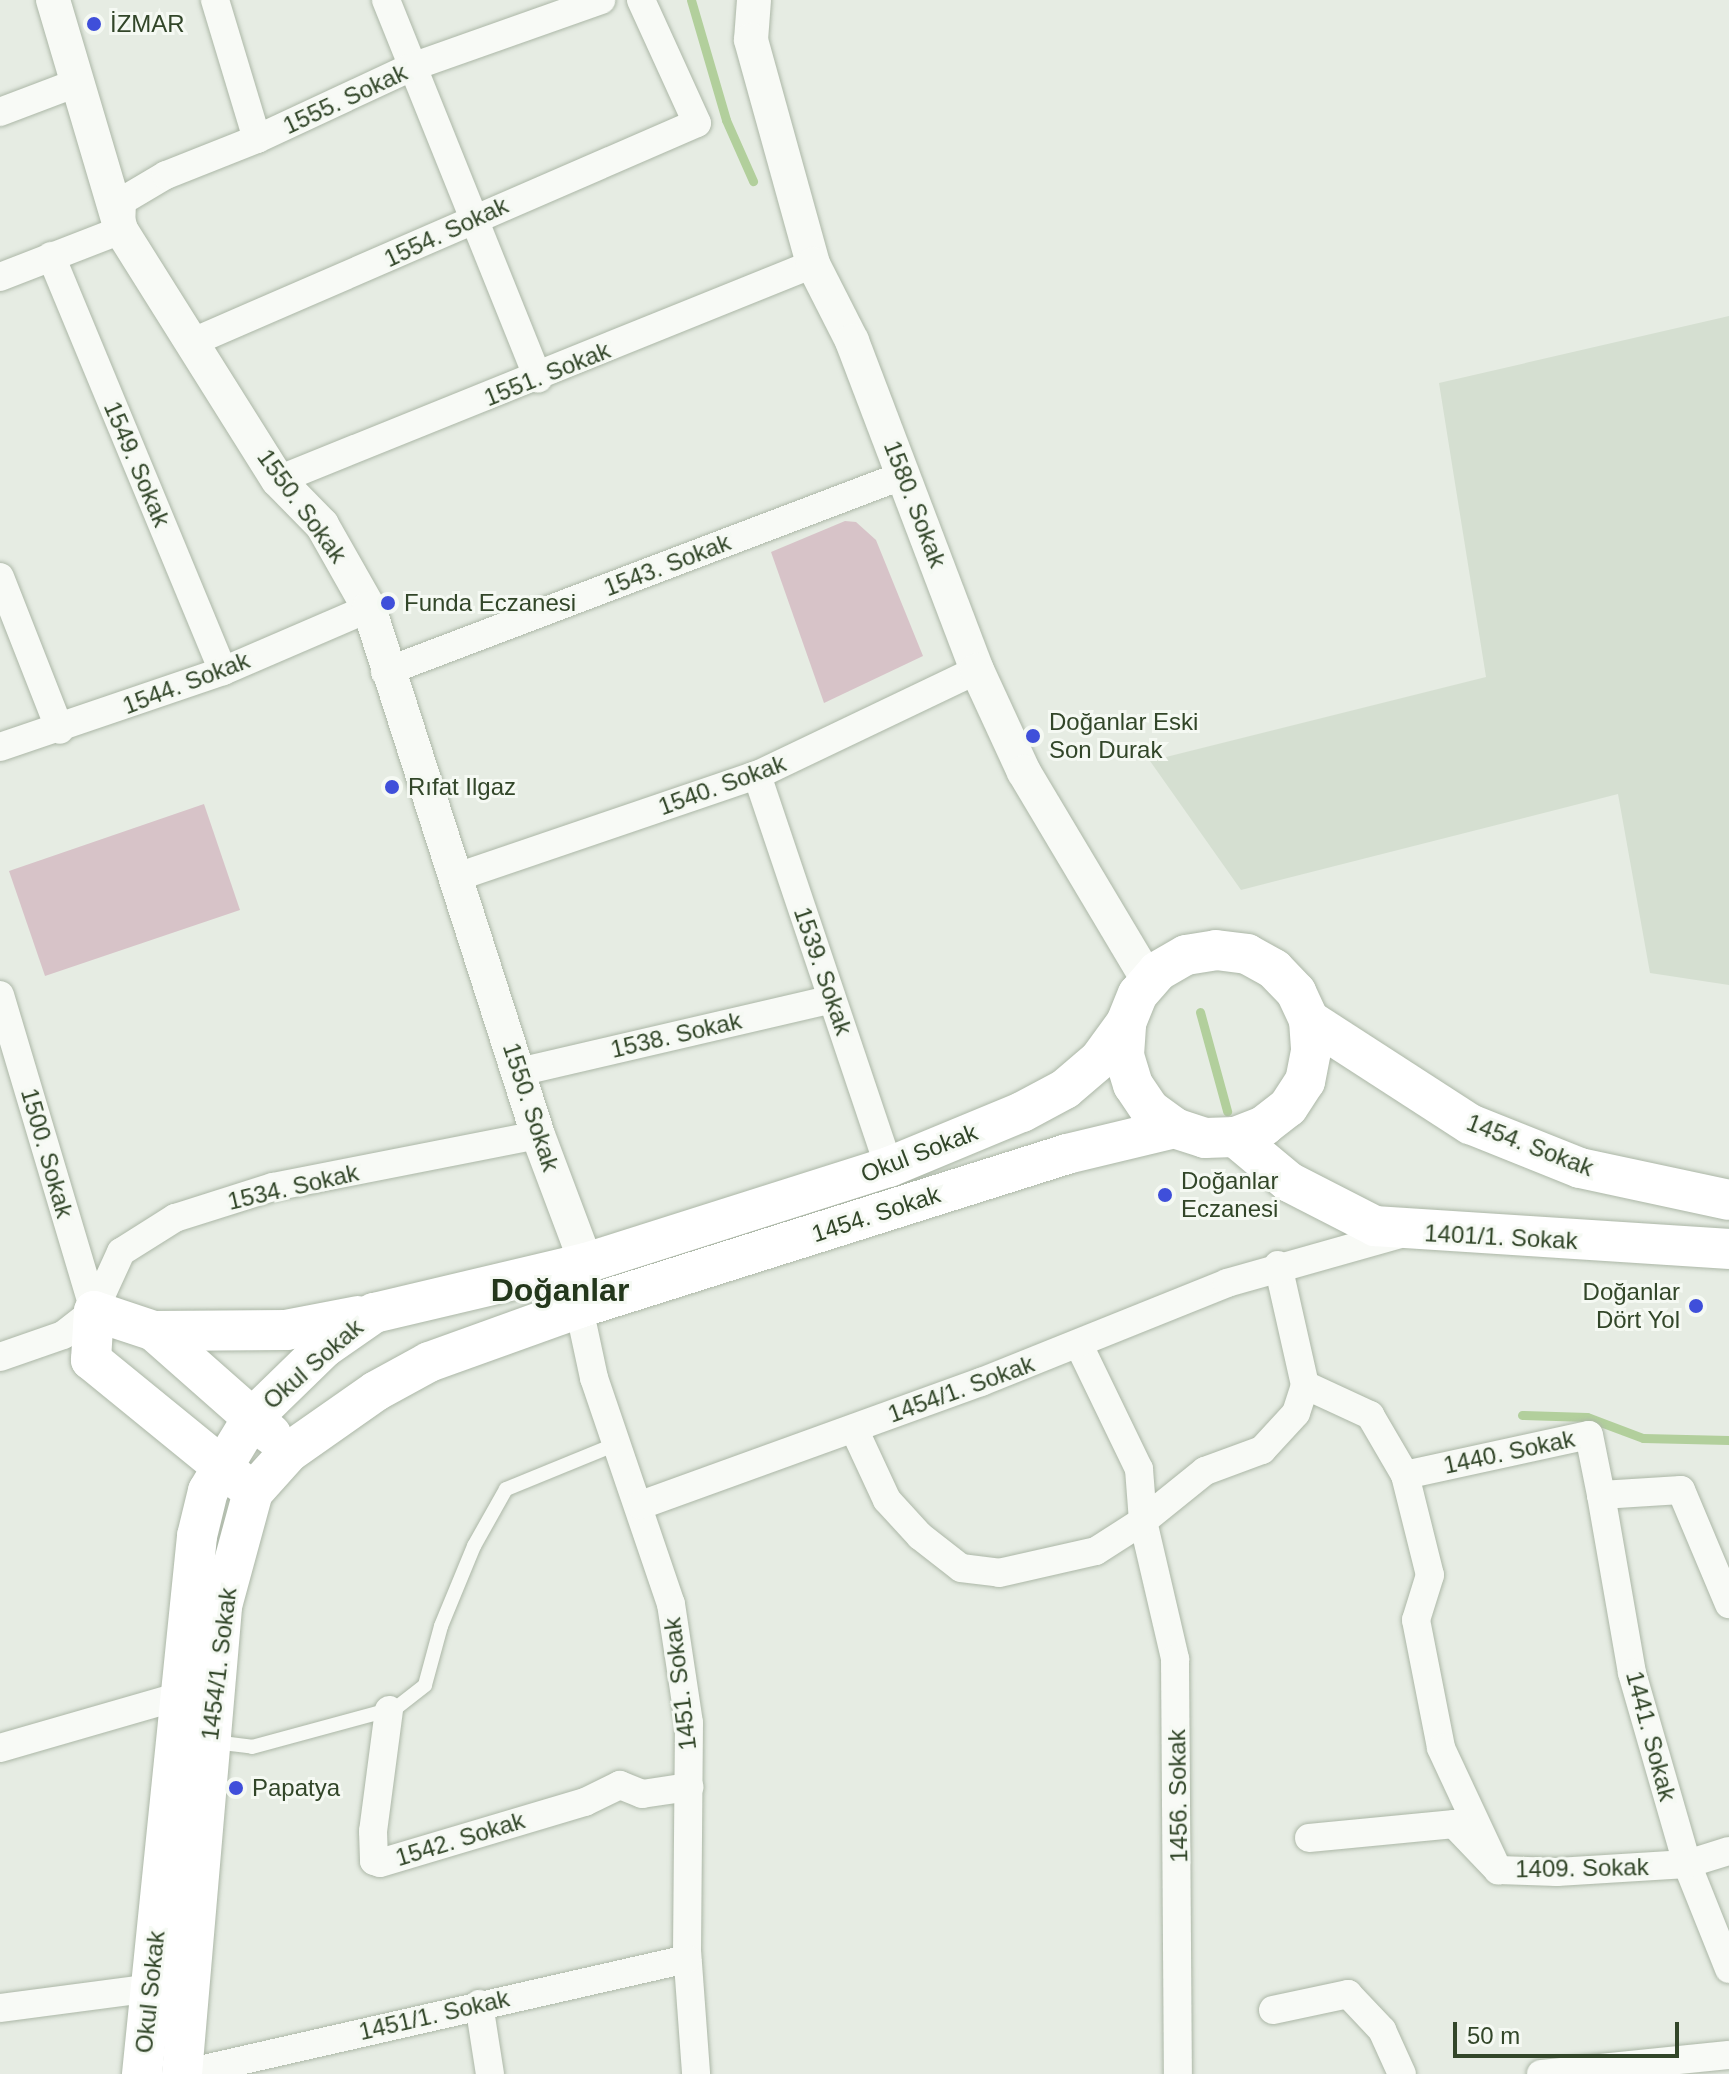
<!DOCTYPE html>
<meta charset="utf-8">
<style>
body{margin:0}
#map{position:relative;width:1729px;height:2074px;overflow:hidden;background:#e6ece3;font-family:Arial,sans-serif}
div>[style]{position:absolute}
.built>*{inset:0;background:#d5dfd1}
.green>*{inset:0;background:#d7c3c8}
.stream>*{height:9px;margin:-4.5px;padding:0 4.5px;transform-origin:4.5px;border-radius:4.5px;background:#b2cf9c}
.roads{filter:drop-shadow(0 0 2px #acb7a7) drop-shadow(0 0 2px #acb7a7)}
.service>*{height:14px;margin:-7px;padding:0 7px;transform-origin:7px;border-radius:7px;background:#f8faf6}
.minor>*{height:28px;margin:-14px;padding:0 14px;transform-origin:14px;border-radius:14px;background:#f8faf6}
.tertiary>*{height:34px;margin:-17px;padding:0 17px;transform-origin:17px;border-radius:17px;background:#f8faf6}
.secondary>*{height:40px;margin:-20px;padding:0 20px;transform-origin:20px;border-radius:20px;background:#fff}
.dots>*{width:22px;height:22px;translate:-50% -50%;box-sizing:border-box;border:4px solid #f5f9f3;border-radius:50%}
span{translate:-50% -50%;white-space:nowrap;text-align:center;line-height:1.15;-webkit-text-stroke:6px #f5f9f3;paint-order:stroke}
.poi-label{font-size:24px;color:#324629}
.left{translate:0 -50%;text-align:left}
.right{translate:-100% -50%;text-align:right}
.street-label{font-size:24px;color:#324629}
.district-label{font-size:32px;color:#23371b;font-weight:700}
.scale{position:absolute;left:1453px;top:2022px;width:226px;height:36px;box-sizing:border-box;border:4px solid #324629;border-top:0;padding-left:10px;font-size:24px;line-height:28px;white-space:nowrap;color:#324629;-webkit-text-stroke:6px #f5f9f3;paint-order:stroke}
</style>
<div id="map">
<div class="built">
<div style="clip-path:polygon(1729px 316px,1729px 985px,1650px 973px,1618px 794px,1241px 890px,1150px 761px,1486px 677px,1439px 383px)"></div>
</div>
<div class="green">
<div style="clip-path:polygon(845px 521px,856px 522px,876px 540px,923px 656px,824px 703px,771px 552px)"></div>
<div style="clip-path:polygon(204px 804px,240px 910px,45px 976px,9px 871px)"></div>
</div>
<div class="stream">
<div style="left:691px;top:0;width:125px;rotate:73.7deg"></div>
<div style="left:726px;top:120px;width:67px;rotate:66.1deg"></div>
<div style="left:1200px;top:1012px;width:103px;rotate:74.7deg"></div>
<div style="left:1522px;top:1415px;width:65px;rotate:1.8deg"></div>
<div style="left:1587px;top:1417px;width:60px;rotate:20.6deg"></div>
<div style="left:1643px;top:1438px;width:86px;rotate:1.3deg"></div>
</div>
<div class="roads">
<div class="service">
<div style="left:214px;top:1742px;width:38px;rotate:7deg"></div>
<div style="left:252px;top:1747px;width:149px;rotate:-15.2deg"></div>
<div style="left:396px;top:1708px;width:37px;rotate:-38deg"></div>
<div style="left:425px;top:1685px;width:61px;rotate:-74.8deg"></div>
<div style="left:441px;top:1626px;width:87px;rotate:-67.6deg"></div>
<div style="left:474px;top:1546px;width:65px;rotate:-60.7deg"></div>
<div style="left:506px;top:1489px;width:122px;rotate:-22.2deg"></div>
</div>
<div class="minor">
<div style="left:215px;top:0;width:145px;rotate:73.2deg"></div>
<div style="left:386px;top:0;width:408px;rotate:68.1deg"></div>
<div style="left:0;top:112px;width:85px;rotate:-20.8deg"></div>
<div style="left:51px;top:256px;width:449px;rotate:67.5deg"></div>
<div style="left:0;top:277px;width:130px;rotate:-21.2deg"></div>
<div style="left:121px;top:230px;width:29px;rotate:-88deg"></div>
<div style="left:122px;top:201px;width:51px;rotate:-30.6deg"></div>
<div style="left:166px;top:175px;width:98px;rotate:-21.6deg"></div>
<div style="left:257px;top:139px;width:168px;rotate:-25deg"></div>
<div style="left:409px;top:68px;width:204px;rotate:-19.5deg"></div>
<div style="left:195px;top:341px;width:547px;rotate:-23.47deg"></div>
<div style="left:697px;top:123px;width:135px;rotate:-114.5deg"></div>
<div style="left:278px;top:480px;width:577px;rotate:-21.99deg"></div>
<div style="left:0;top:577px;width:164px;rotate:68.6deg"></div>
<div style="left:385px;top:672px;width:555px;rotate:-20.79deg"></div>
<div style="left:0;top:747px;width:236px;rotate:-18.8deg"></div>
<div style="left:223px;top:671px;width:159px;rotate:-23.3deg"></div>
<div style="left:757px;top:775px;width:414px;rotate:71.4deg"></div>
<div style="left:457px;top:877px;width:317px;rotate:-18.8deg"></div>
<div style="left:757px;top:775px;width:244px;rotate:-25.5deg"></div>
<div style="left:0;top:995px;width:330px;rotate:73.4deg"></div>
<div style="left:519px;top:1072px;width:321px;rotate:-13.1deg"></div>
<div style="left:579px;top:1308px;width:72px;rotate:77.9deg"></div>
<div style="left:594px;top:1378px;width:239px;rotate:71.2deg"></div>
<div style="left:671px;top:1604px;width:120px;rotate:81.4deg"></div>
<div style="left:689px;top:1723px;width:227px;rotate:90.5deg"></div>
<div style="left:687px;top:1950px;width:124px;rotate:85.8deg"></div>
<div style="left:1079px;top:1345px;width:138px;rotate:64.2deg"></div>
<div style="left:1139px;top:1469px;width:52px;rotate:85.6deg"></div>
<div style="left:1143px;top:1521px;width:142px;rotate:76.9deg"></div>
<div style="left:1175px;top:1659px;width:415px;rotate:89.6deg"></div>
<div style="left:0;top:1357px;width:67px;rotate:-19.2deg"></div>
<div style="left:63px;top:1335px;width:39px;rotate:-38deg"></div>
<div style="left:94px;top:1311px;width:65px;rotate:-65.4deg"></div>
<div style="left:121px;top:1252px;width:64px;rotate:-32.2deg"></div>
<div style="left:175px;top:1218px;width:103px;rotate:-17.6deg"></div>
<div style="left:273px;top:1187px;width:270px;rotate:-11.1deg"></div>
<div style="left:1305px;top:1385px;width:72px;rotate:24.8deg"></div>
<div style="left:1370px;top:1415px;width:69px;rotate:59.7deg"></div>
<div style="left:1405px;top:1475px;width:103px;rotate:76deg"></div>
<div style="left:1430px;top:1575px;width:47px;rotate:107.3deg"></div>
<div style="left:1416px;top:1620px;width:130px;rotate:78.9deg"></div>
<div style="left:1441px;top:1748px;width:135px;rotate:65deg"></div>
<div style="left:854px;top:1429px;width:78px;rotate:65.1deg"></div>
<div style="left:887px;top:1500px;width:49px;rotate:47.5deg"></div>
<div style="left:920px;top:1536px;width:52px;rotate:38deg"></div>
<div style="left:961px;top:1568px;width:38px;rotate:7deg"></div>
<div style="left:999px;top:1573px;width:99px;rotate:-12.8deg"></div>
<div style="left:1096px;top:1551px;width:56px;rotate:-32.6deg"></div>
<div style="left:1143px;top:1521px;width:80px;rotate:-38.9deg"></div>
<div style="left:1205px;top:1471px;width:61px;rotate:-20.2deg"></div>
<div style="left:1262px;top:1450px;width:50px;rotate:-47.4deg"></div>
<div style="left:1296px;top:1413px;width:29px;rotate:-72deg"></div>
<div style="left:1305px;top:1385px;width:123px;rotate:-102.7deg"></div>
<div style="left:1405px;top:1475px;width:188px;rotate:-12.3deg"></div>
<div style="left:1589px;top:1435px;width:61px;rotate:78.7deg"></div>
<div style="left:1601px;top:1495px;width:80px;rotate:-3.6deg"></div>
<div style="left:1681px;top:1490px;width:124px;rotate:67.2deg"></div>
<div style="left:1601px;top:1495px;width:181px;rotate:80.1deg"></div>
<div style="left:1632px;top:1673px;width:199px;rotate:73.9deg"></div>
<div style="left:1687px;top:1864px;width:113px;rotate:68.2deg"></div>
<div style="left:641px;top:1505px;width:362px;rotate:-19.9deg"></div>
<div style="left:981px;top:1382px;width:265px;rotate:-21.9deg"></div>
<div style="left:1227px;top:1283px;width:180px;rotate:-15.8deg"></div>
<div style="left:389px;top:1710px;width:122px;rotate:97.5deg"></div>
<div style="left:373px;top:1831px;width:30px;rotate:88deg"></div>
<div style="left:374px;top:1861px;width:6px;rotate:18deg"></div>
<div style="left:380px;top:1863px;width:214px;rotate:-16.6deg"></div>
<div style="left:585px;top:1802px;width:39px;rotate:-26deg"></div>
<div style="left:620px;top:1785px;width:24px;rotate:22deg"></div>
<div style="left:642px;top:1794px;width:48px;rotate:-8.5deg"></div>
<div style="left:0;top:1748px;width:187px;rotate:-16.1deg"></div>
<div style="left:1309px;top:1838px;width:146px;rotate:-5.5deg"></div>
<div style="left:1454px;top:1824px;width:64px;rotate:46.3deg"></div>
<div style="left:1498px;top:1870px;width:59px;rotate:1.9deg"></div>
<div style="left:1557px;top:1872px;width:130px;rotate:-3.5deg"></div>
<div style="left:1687px;top:1864px;width:44px;rotate:-17.2deg"></div>
<div style="left:479px;top:2004px;width:71px;rotate:81.1deg"></div>
<div style="left:0;top:2008px;width:152px;rotate:-7.5deg"></div>
<div style="left:1273px;top:2010px;width:77px;rotate:-12deg"></div>
<div style="left:1348px;top:1994px;width:50px;rotate:46.6deg"></div>
<div style="left:1382px;top:2030px;width:48px;rotate:65.6deg"></div>
<div style="left:182px;top:2074px;width:518px;rotate:-12.83deg"></div>
<div style="left:1541px;top:2074px;width:189px;rotate:-5.8deg"></div>
</div>
<div class="tertiary">
<div style="left:53px;top:0;width:240px;rotate:73.5deg"></div>
<div style="left:121px;top:230px;width:295px;rotate:57.9deg"></div>
<div style="left:278px;top:480px;width:63px;rotate:45.6deg"></div>
<div style="left:322px;top:525px;width:95px;rotate:60.5deg"></div>
<div style="left:369px;top:608px;width:553px;rotate:72.22deg"></div>
<div style="left:538px;top:1135px;width:137px;rotate:69.4deg"></div>
<div style="left:586px;top:1263px;width:46px;rotate:98.8deg"></div>
<div style="left:754px;top:0;width:40px;rotate:94.3deg"></div>
<div style="left:751px;top:40px;width:232px;rotate:74.5deg"></div>
<div style="left:813px;top:264px;width:86px;rotate:63.1deg"></div>
<div style="left:852px;top:341px;width:352px;rotate:69.2deg"></div>
<div style="left:977px;top:670px;width:112px;rotate:65.3deg"></div>
<div style="left:1024px;top:772px;width:244px;rotate:59.2deg"></div>
</div>
<div class="secondary">
<div style="left:1309px;top:1020px;width:192px;rotate:32.9deg"></div>
<div style="left:1470px;top:1124px;width:118px;rotate:21.8deg"></div>
<div style="left:1580px;top:1168px;width:152px;rotate:12.1deg"></div>
<div style="left:1235px;top:1137px;width:70px;rotate:39.8deg"></div>
<div style="left:1289px;top:1182px;width:97px;rotate:27.1deg"></div>
<div style="left:1375px;top:1226px;width:355px;rotate:3.7deg"></div>
<div style="left:154px;top:1331px;width:156px;rotate:41.4deg"></div>
<div style="left:242px;top:1483px;width:195px;rotate:-140.8deg"></div>
<div style="left:91px;top:1360px;width:49px;rotate:-86.5deg"></div>
<div style="left:94px;top:1311px;width:63px;rotate:18.4deg"></div>
<div style="left:154px;top:1331px;width:132px;rotate:-0.4deg"></div>
<div style="left:286px;top:1330px;width:73px;rotate:-11deg"></div>
<div style="left:142px;top:2074px;width:541px;rotate:-84.16deg"></div>
<div style="left:197px;top:1536px;width:46px;rotate:-76.3deg"></div>
<div style="left:208px;top:1491px;width:87px;rotate:-58.7deg"></div>
<div style="left:253px;top:1417px;width:100px;rotate:-44.2deg"></div>
<div style="left:325px;top:1347px;width:60px;rotate:-34.8deg"></div>
<div style="left:374px;top:1313px;width:218px;rotate:-13.3deg"></div>
<div style="left:586px;top:1263px;width:318px;rotate:-17.6deg"></div>
<div style="left:889px;top:1167px;width:144px;rotate:-22.5deg"></div>
<div style="left:1022px;top:1112px;width:49px;rotate:-28.1deg"></div>
<div style="left:1065px;top:1089px;width:45px;rotate:-40.5deg"></div>
<div style="left:1099px;top:1060px;width:46px;rotate:-53.9deg"></div>
<div style="left:1126px;top:1023px;width:31px;rotate:-68deg"></div>
<div style="left:1138px;top:994px;width:30px;rotate:-49deg"></div>
<div style="left:1158px;top:971px;width:32px;rotate:-30deg"></div>
<div style="left:1186px;top:955px;width:30px;rotate:-9deg"></div>
<div style="left:1216px;top:950px;width:31px;rotate:7deg"></div>
<div style="left:1247px;top:954px;width:31px;rotate:29deg"></div>
<div style="left:1274px;top:969px;width:32px;rotate:46deg"></div>
<div style="left:1296px;top:992px;width:31px;rotate:65deg"></div>
<div style="left:1309px;top:1020px;width:31px;rotate:86deg"></div>
<div style="left:1311px;top:1051px;width:31px;rotate:101deg"></div>
<div style="left:1305px;top:1081px;width:31px;rotate:123deg"></div>
<div style="left:1288px;top:1107px;width:31px;rotate:142deg"></div>
<div style="left:1264px;top:1126px;width:31px;rotate:159deg"></div>
<div style="left:1235px;top:1137px;width:30px;rotate:178deg"></div>
<div style="left:1205px;top:1138px;width:32px;rotate:-162deg"></div>
<div style="left:1175px;top:1128px;width:31px;rotate:-144deg"></div>
<div style="left:1150px;top:1110px;width:30px;rotate:-124deg"></div>
<div style="left:1133px;top:1085px;width:31px;rotate:-107deg"></div>
<div style="left:1124px;top:1055px;width:32px;rotate:-86deg"></div>
<div style="left:182px;top:2074px;width:470px;rotate:-85.1deg"></div>
<div style="left:222px;top:1606px;width:118px;rotate:-74.8deg"></div>
<div style="left:253px;top:1492px;width:54px;rotate:-48deg"></div>
<div style="left:289px;top:1452px;width:106px;rotate:-35deg"></div>
<div style="left:376px;top:1391px;width:60px;rotate:-28.7deg"></div>
<div style="left:429px;top:1362px;width:159px;rotate:-19.8deg"></div>
<div style="left:579px;top:1308px;width:512px;rotate:-17.51deg"></div>
<div style="left:1067px;top:1154px;width:111px;rotate:-13.5deg"></div>
</div>
</div>
<div class="dots">
<div style="left:94px;top:24px;background:#3f4fda"></div>
<div style="left:388px;top:603px;background:#3f4fda"></div>
<div style="left:1033px;top:736px;background:#3f4fda"></div>
<div style="left:392px;top:787px;background:#3f4fda"></div>
<div style="left:1165px;top:1195px;background:#3f4fda"></div>
<div style="left:1696px;top:1306px;background:#3f4fda"></div>
<div style="left:236px;top:1788px;background:#3f4fda"></div>
</div>
<div class="poi-label">
<span class="left" style="left:110px;top:24px">İZMAR</span>
<span class="left" style="left:404px;top:603px">Funda Eczanesi</span>
<span class="left" style="left:1049px;top:736px">Doğanlar Eski<br>Son Durak</span>
<span class="left" style="left:408px;top:787px">Rıfat Ilgaz</span>
<span class="left" style="left:1181px;top:1195px">Doğanlar<br>Eczanesi</span>
<span class="right" style="left:1680px;top:1306px">Doğanlar<br>Dört Yol</span>
<span class="left" style="left:252px;top:1788px">Papatya</span>
</div>
<div class="street-label">
<span style="left:345px;top:99px;rotate:-25deg">1555. Sokak</span>
<span style="left:446px;top:232px;rotate:-25deg">1554. Sokak</span>
<span style="left:547px;top:374px;rotate:-22deg">1551. Sokak</span>
<span style="left:137px;top:464px;rotate:67deg">1549. Sokak</span>
<span style="left:915px;top:504px;rotate:69deg">1580. Sokak</span>
<span style="left:302px;top:506px;rotate:54deg">1550. Sokak</span>
<span style="left:667px;top:565px;rotate:-21deg">1543. Sokak</span>
<span style="left:186px;top:683px;rotate:-21deg">1544. Sokak</span>
<span style="left:722px;top:785px;rotate:-20deg">1540. Sokak</span>
<span style="left:823px;top:971px;rotate:71deg">1539. Sokak</span>
<span style="left:676px;top:1035px;rotate:-13deg">1538. Sokak</span>
<span style="left:531px;top:1107px;rotate:72deg">1550. Sokak</span>
<span style="left:1530px;top:1145px;rotate:21deg">1454. Sokak</span>
<span style="left:47px;top:1153px;rotate:74deg">1500. Sokak</span>
<span style="left:919px;top:1153px;rotate:-21deg">Okul Sokak</span>
<span style="left:293px;top:1187px;rotate:-13deg">1534. Sokak</span>
<span style="left:876px;top:1214px;rotate:-18deg">1454. Sokak</span>
<span style="left:1501px;top:1237px;rotate:3deg">1401/1. Sokak</span>
<span style="left:313px;top:1364px;rotate:-41deg">Okul Sokak</span>
<span style="left:961px;top:1389px;rotate:-20deg">1454/1. Sokak</span>
<span style="left:1509px;top:1452px;rotate:-12deg">1440. Sokak</span>
<span style="left:219px;top:1664px;rotate:-83deg">1454/1. Sokak</span>
<span style="left:680px;top:1684px;rotate:-97deg">1451. Sokak</span>
<span style="left:1651px;top:1736px;rotate:75deg">1441. Sokak</span>
<span style="left:1178px;top:1796px;rotate:-91deg">1456. Sokak</span>
<span style="left:460px;top:1839px;rotate:-17deg">1542. Sokak</span>
<span style="left:1582px;top:1868px;rotate:-1deg">1409. Sokak</span>
<span style="left:150px;top:1992px;rotate:-84deg">Okul Sokak</span>
<span style="left:434px;top:2015px;rotate:-13deg">1451/1. Sokak</span>
</div>
<div class="district-label">
<span style="left:560px;top:1290px">Doğanlar</span>
</div>
<div class="scale">50 m</div>
</div>
